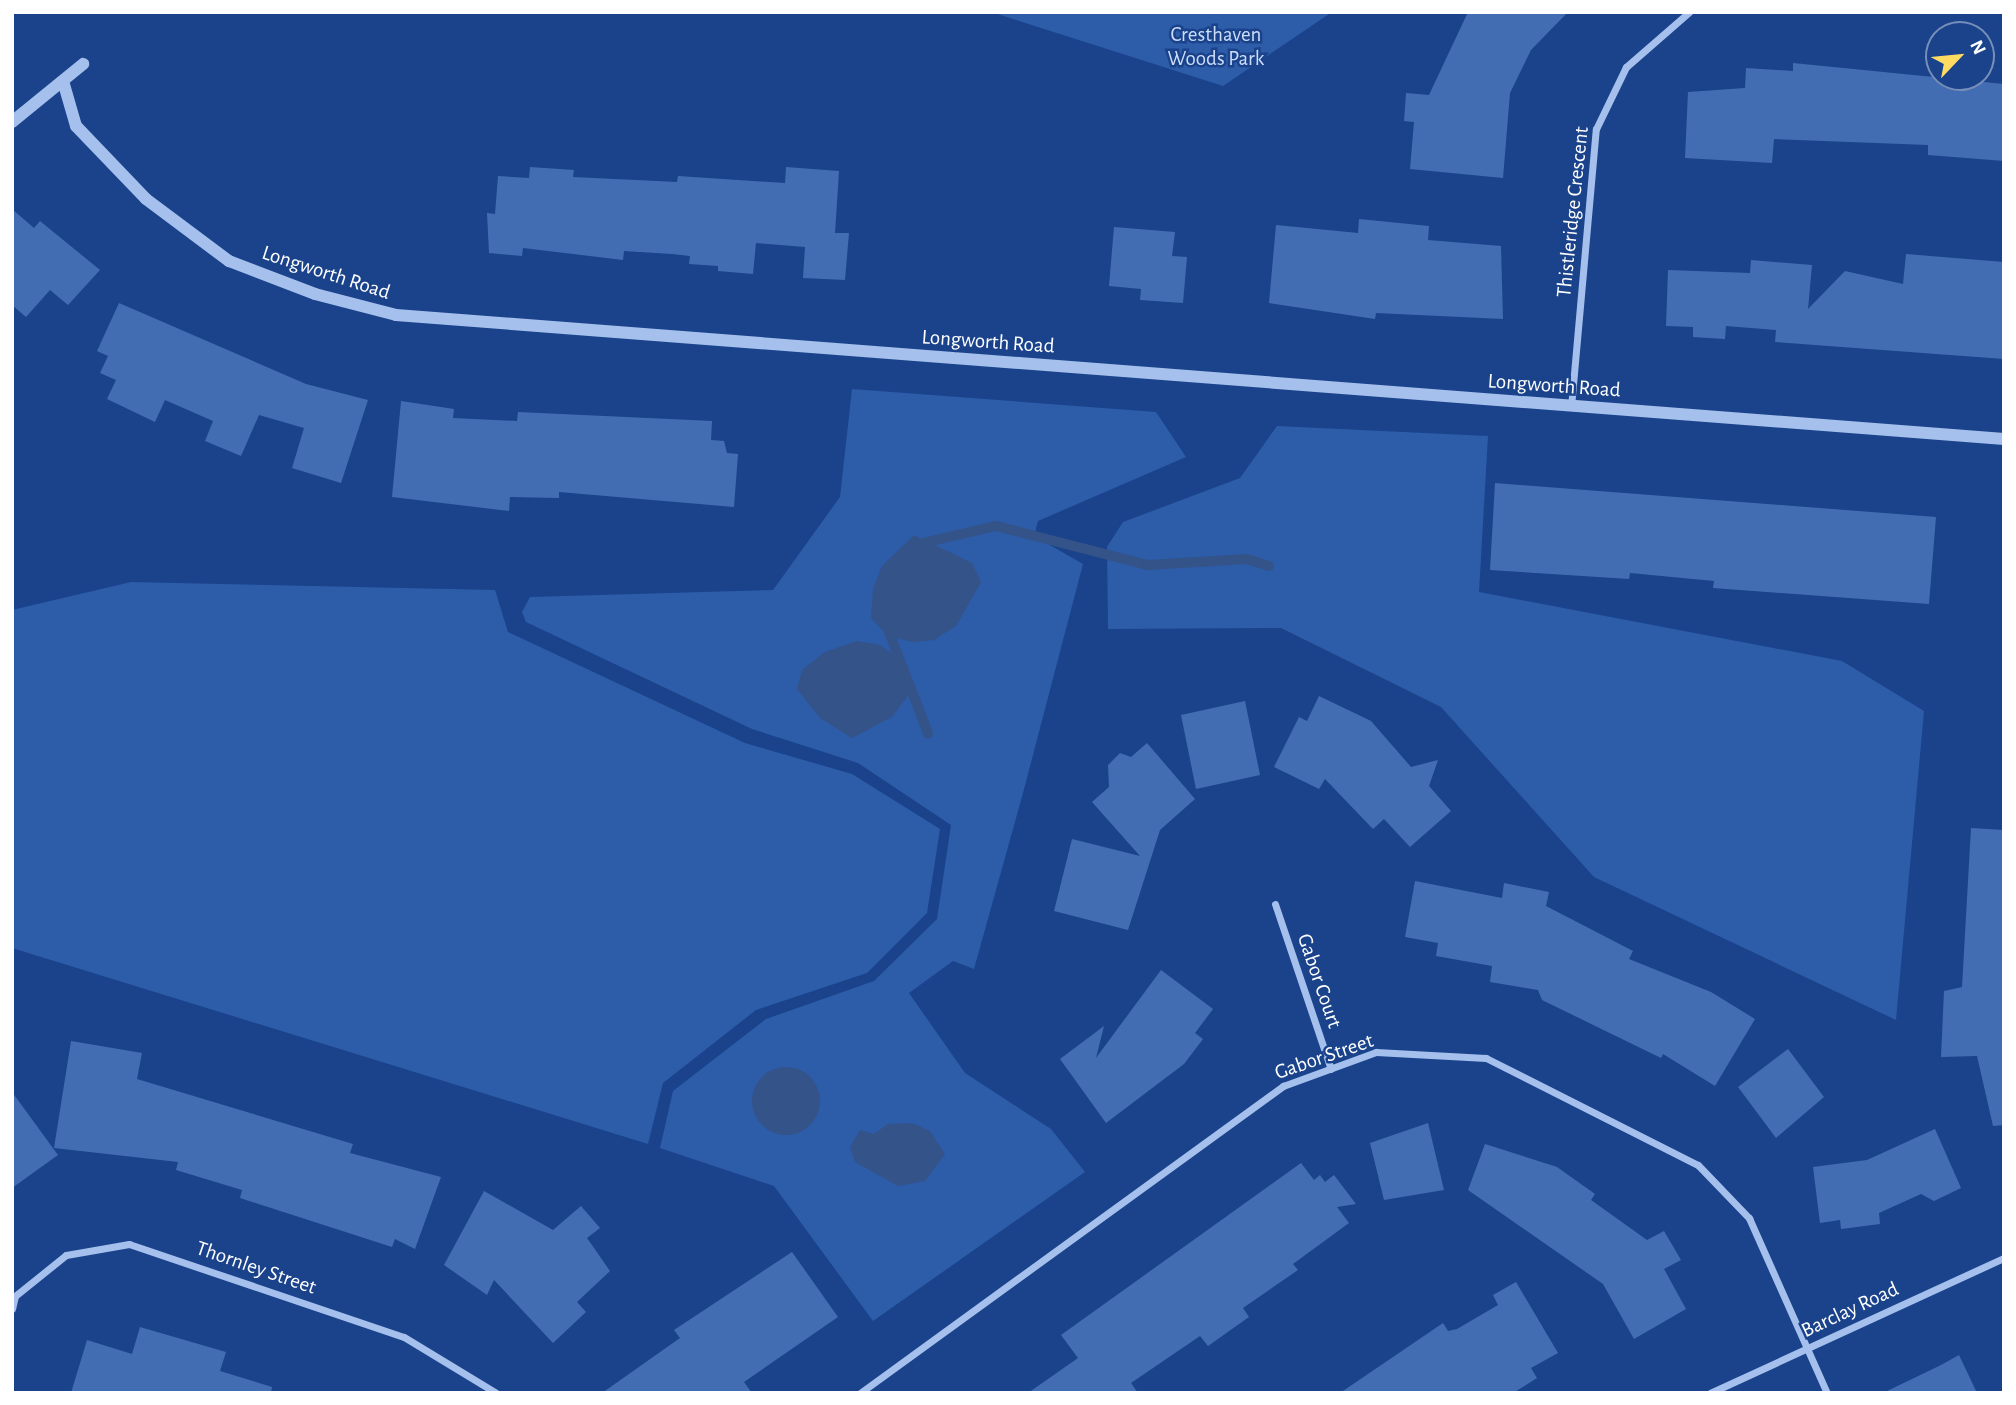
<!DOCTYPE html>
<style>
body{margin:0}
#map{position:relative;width:2016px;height:1405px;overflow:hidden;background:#1a438b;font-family:"Alegreya Sans",sans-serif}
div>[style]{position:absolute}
.green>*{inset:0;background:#2d5ca9}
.water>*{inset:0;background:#345388}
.round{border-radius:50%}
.stream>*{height:10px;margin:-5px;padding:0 5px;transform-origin:5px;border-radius:5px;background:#345388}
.building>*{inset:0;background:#436db3}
.minor>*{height:7px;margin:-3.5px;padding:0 3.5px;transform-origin:3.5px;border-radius:3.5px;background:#a5c0ed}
.tertiary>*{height:12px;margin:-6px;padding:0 6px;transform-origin:6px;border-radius:6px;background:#a5c0ed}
span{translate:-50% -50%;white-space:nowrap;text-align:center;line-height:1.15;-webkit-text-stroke:5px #1a438b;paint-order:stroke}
.park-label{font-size:21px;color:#cbddfa}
.street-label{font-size:21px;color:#fff}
.frame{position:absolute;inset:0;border:14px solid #fff;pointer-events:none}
.north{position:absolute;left:1925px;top:21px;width:70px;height:70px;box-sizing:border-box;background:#1a438b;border:2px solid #768eb9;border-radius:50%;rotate:64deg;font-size:19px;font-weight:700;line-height:28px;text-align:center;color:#fff}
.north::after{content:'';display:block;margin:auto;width:24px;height:32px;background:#ffdc61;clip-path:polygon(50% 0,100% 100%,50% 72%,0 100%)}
</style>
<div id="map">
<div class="green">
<div style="clip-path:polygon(991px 12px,1332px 12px,1223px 86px)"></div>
<div style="clip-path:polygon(852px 389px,1156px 412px,1186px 457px,1038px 521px,1034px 536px,1083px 564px,1023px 793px,974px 969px,953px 961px,909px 993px,965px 1073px,1051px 1129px,1085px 1172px,873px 1321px,774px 1186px,660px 1148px,673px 1091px,766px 1019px,874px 981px,937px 919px,951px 825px,858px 763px,752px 729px,526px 622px,522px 612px,530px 597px,773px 590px,840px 497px)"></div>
<div style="clip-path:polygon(1277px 426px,1488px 436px,1479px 592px,1842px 661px,1924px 711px,1896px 1020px,1594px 877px,1441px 707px,1281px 628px,1108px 629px,1107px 547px,1123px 522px,1240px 478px)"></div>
<div style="clip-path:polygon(131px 582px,495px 590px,508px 632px,745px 743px,852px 774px,940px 829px,927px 913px,867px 973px,756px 1010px,663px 1083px,648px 1144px,12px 948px,12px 610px)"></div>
</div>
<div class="water">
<div style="clip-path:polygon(914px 535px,972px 563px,981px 582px,956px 626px,934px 640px,913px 642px,888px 636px,871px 618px,873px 589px,882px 566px)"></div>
<div style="clip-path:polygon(857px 641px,880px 645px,900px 660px,908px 679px,907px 697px,892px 717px,852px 738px,820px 718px,797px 689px,802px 670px,825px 652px)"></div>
<div class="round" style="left:752px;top:1067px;width:68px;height:68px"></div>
<div style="clip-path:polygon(912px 1123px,930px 1131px,945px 1154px,925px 1181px,898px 1186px,855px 1162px,850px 1147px,860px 1130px,874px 1134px,888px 1124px)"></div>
</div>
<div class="stream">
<div style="left:919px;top:544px;width:79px;rotate:-13.2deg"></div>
<div style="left:996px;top:526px;width:157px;rotate:14.4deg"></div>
<div style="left:1148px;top:565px;width:99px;rotate:-3.5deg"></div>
<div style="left:1247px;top:559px;width:23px;rotate:18deg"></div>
<div style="left:887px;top:627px;width:114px;rotate:68.9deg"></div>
</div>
<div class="building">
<div style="clip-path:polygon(1468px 12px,1568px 12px,1531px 50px,1510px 93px,1503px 178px,1410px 169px,1414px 122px,1404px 121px,1406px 93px,1429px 95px)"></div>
<div style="clip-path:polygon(1793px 63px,2004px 84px,2004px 161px,1928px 155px,1928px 145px,1774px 139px,1772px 163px,1685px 158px,1688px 92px,1745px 88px,1746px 68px,1793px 71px)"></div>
<div style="clip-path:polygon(530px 167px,574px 170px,573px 177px,677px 182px,678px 176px,785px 183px,786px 167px,839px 171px,835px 233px,849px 233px,845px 280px,803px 278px,805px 247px,756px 243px,753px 274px,718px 271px,718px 266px,689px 264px,690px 256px,672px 254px,624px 251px,623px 260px,523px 248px,522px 256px,489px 253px,487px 213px,495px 214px,498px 176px,529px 178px)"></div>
<div style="clip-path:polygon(12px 209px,34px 228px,40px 221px,100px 270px,68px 305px,50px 290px,26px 317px,12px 305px)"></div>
<div style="clip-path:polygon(1359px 219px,1429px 226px,1428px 240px,1501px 246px,1503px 319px,1376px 313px,1375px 319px,1269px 303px,1276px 225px,1358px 233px)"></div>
<div style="clip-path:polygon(1114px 227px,1175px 232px,1172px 256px,1187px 257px,1183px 303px,1140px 300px,1141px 289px,1109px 286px)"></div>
<div style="clip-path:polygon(1906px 254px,2004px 262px,2004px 359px,1775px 342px,1776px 330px,1726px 326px,1725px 339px,1693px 337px,1693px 327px,1666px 326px,1668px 270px,1750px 273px,1751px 260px,1812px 265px,1808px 309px,1845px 271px,1903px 284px)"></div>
<div style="clip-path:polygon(119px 303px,306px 384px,368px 400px,341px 483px,292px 468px,304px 428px,259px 415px,241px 456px,205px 441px,213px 421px,165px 400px,155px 422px,107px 399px,116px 380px,100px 373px,108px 356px,97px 351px)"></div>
<div style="clip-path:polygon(401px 401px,454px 409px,453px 418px,517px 421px,518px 412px,712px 421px,711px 440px,724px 441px,727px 453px,738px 454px,734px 507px,559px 492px,559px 498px,510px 497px,509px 511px,392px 497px)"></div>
<div style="clip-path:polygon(1495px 483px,1936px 517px,1929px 604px,1713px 588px,1714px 581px,1630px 573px,1629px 579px,1490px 570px)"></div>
<div style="clip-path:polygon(1319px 696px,1371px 721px,1411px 767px,1438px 760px,1429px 786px,1451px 811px,1410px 847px,1384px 819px,1373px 829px,1325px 779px,1319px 789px,1274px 767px,1299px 717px,1307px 721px)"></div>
<div style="clip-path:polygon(1245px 701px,1260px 775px,1196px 789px,1181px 715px)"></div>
<div style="clip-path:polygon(1147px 743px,1195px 799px,1160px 830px,1128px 930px,1054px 911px,1072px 839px,1140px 856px,1092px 802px,1109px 787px,1108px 765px,1120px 753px,1131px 757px)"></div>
<div style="clip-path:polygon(1971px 828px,2004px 830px,2004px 1125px,1993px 1126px,1977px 1056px,1941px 1057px,1944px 991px,1962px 987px)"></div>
<div style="clip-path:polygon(1415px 881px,1502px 898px,1504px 883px,1549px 892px,1546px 906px,1633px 951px,1629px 959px,1711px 992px,1755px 1019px,1715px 1086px,1663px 1054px,1661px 1058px,1542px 1000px,1538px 990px,1490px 982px,1492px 966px,1436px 956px,1438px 943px,1405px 937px)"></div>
<div style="clip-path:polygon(1161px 970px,1213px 1009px,1195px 1033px,1203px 1039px,1184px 1064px,1106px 1123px,1060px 1059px,1104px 1026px,1096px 1058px)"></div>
<div style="clip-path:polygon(71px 1041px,142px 1053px,137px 1079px,353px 1144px,350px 1153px,441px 1177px,415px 1249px,395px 1239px,392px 1247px,240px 1198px,242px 1190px,176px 1170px,178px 1162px,54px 1148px)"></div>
<div style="clip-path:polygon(1788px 1049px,1824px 1097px,1776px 1138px,1738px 1087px)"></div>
<div style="clip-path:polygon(12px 1092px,58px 1155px,12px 1188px)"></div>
<div style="clip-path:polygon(1428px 1123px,1444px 1190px,1384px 1200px,1370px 1143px)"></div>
<div style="clip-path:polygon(1935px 1129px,1961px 1188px,1934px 1201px,1921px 1194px,1879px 1213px,1880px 1224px,1841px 1229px,1840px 1220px,1820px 1223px,1813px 1167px,1867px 1160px)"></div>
<div style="clip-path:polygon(1485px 1144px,1557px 1167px,1595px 1194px,1591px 1200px,1647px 1240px,1664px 1231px,1681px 1260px,1664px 1269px,1686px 1309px,1634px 1339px,1603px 1284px,1468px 1190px)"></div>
<div style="clip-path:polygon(1301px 1163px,1314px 1180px,1320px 1175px,1325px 1182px,1334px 1175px,1356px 1204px,1337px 1207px,1349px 1223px,1293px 1264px,1298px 1270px,1243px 1308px,1249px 1317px,1208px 1346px,1200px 1336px,1131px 1383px,1138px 1393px,1028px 1393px,1078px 1358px,1061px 1335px)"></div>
<div style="clip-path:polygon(484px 1191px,553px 1230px,581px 1206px,600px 1228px,587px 1238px,610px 1271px,577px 1302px,586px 1312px,553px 1343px,494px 1280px,487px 1295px,444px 1265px)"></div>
<div style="clip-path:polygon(792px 1252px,838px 1317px,744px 1382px,752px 1393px,602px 1393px,680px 1338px,674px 1330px)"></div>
<div style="clip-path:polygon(1516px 1282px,1558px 1353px,1531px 1368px,1537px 1378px,1513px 1393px,1340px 1393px,1443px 1323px,1448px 1331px,1457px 1329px,1498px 1305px,1493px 1295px)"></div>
<div style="clip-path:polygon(140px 1327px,226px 1352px,220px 1371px,272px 1387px,271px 1393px,71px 1393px,87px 1340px,132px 1354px)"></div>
<div style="clip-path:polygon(1959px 1355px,1977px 1393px,1883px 1393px,1941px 1365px)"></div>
</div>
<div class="minor">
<div style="left:1571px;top:407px;width:279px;rotate:-84.9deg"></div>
<div style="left:1596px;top:129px;width:69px;rotate:-64.2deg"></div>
<div style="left:1626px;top:67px;width:84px;rotate:-41.1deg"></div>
<div style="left:1275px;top:904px;width:174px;rotate:71.3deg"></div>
<div style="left:12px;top:1309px;width:13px;rotate:-77deg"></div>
<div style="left:15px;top:1296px;width:65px;rotate:-38.8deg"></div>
<div style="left:66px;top:1255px;width:64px;rotate:-9.9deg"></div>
<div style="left:129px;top:1244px;width:290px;rotate:18.7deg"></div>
<div style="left:404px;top:1337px;width:108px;rotate:31.3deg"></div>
<div style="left:860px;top:1393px;width:523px;rotate:-35.97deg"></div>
<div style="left:1283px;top:1086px;width:99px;rotate:-20.1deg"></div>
<div style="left:1376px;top:1052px;width:110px;rotate:3.1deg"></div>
<div style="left:1486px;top:1058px;width:237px;rotate:26.8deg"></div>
<div style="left:1698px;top:1165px;width:74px;rotate:46.1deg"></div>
<div style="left:1749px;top:1218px;width:192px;rotate:66deg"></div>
<div style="left:1710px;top:1393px;width:324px;rotate:-24.7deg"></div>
</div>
<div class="tertiary">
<div style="left:63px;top:81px;width:47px;rotate:73.9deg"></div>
<div style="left:76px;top:126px;width:101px;rotate:46.2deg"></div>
<div style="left:146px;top:199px;width:104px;rotate:36.8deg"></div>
<div style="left:229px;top:261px;width:92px;rotate:21deg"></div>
<div style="left:315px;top:294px;width:84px;rotate:14.5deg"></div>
<div style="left:396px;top:315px;width:1613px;rotate:4.41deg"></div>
<div style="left:12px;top:122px;width:92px;rotate:-39.2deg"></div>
</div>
<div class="park-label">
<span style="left:1216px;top:47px">Cresthaven<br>Woods Park</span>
</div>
<div class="street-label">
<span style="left:1573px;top:212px;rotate:-84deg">Thistleridge Crescent</span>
<span style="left:326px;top:273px;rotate:18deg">Longworth Road</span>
<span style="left:988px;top:342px;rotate:4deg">Longworth Road</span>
<span style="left:1554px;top:386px;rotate:4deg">Longworth Road</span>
<span style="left:1319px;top:981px;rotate:71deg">Gabor Court</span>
<span style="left:1324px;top:1057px;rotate:-19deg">Gabor Street</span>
<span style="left:256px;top:1268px;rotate:19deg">Thornley Street</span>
<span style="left:1850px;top:1310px;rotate:-25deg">Barclay Road</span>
</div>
<div class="frame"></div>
<div class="north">N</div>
</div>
